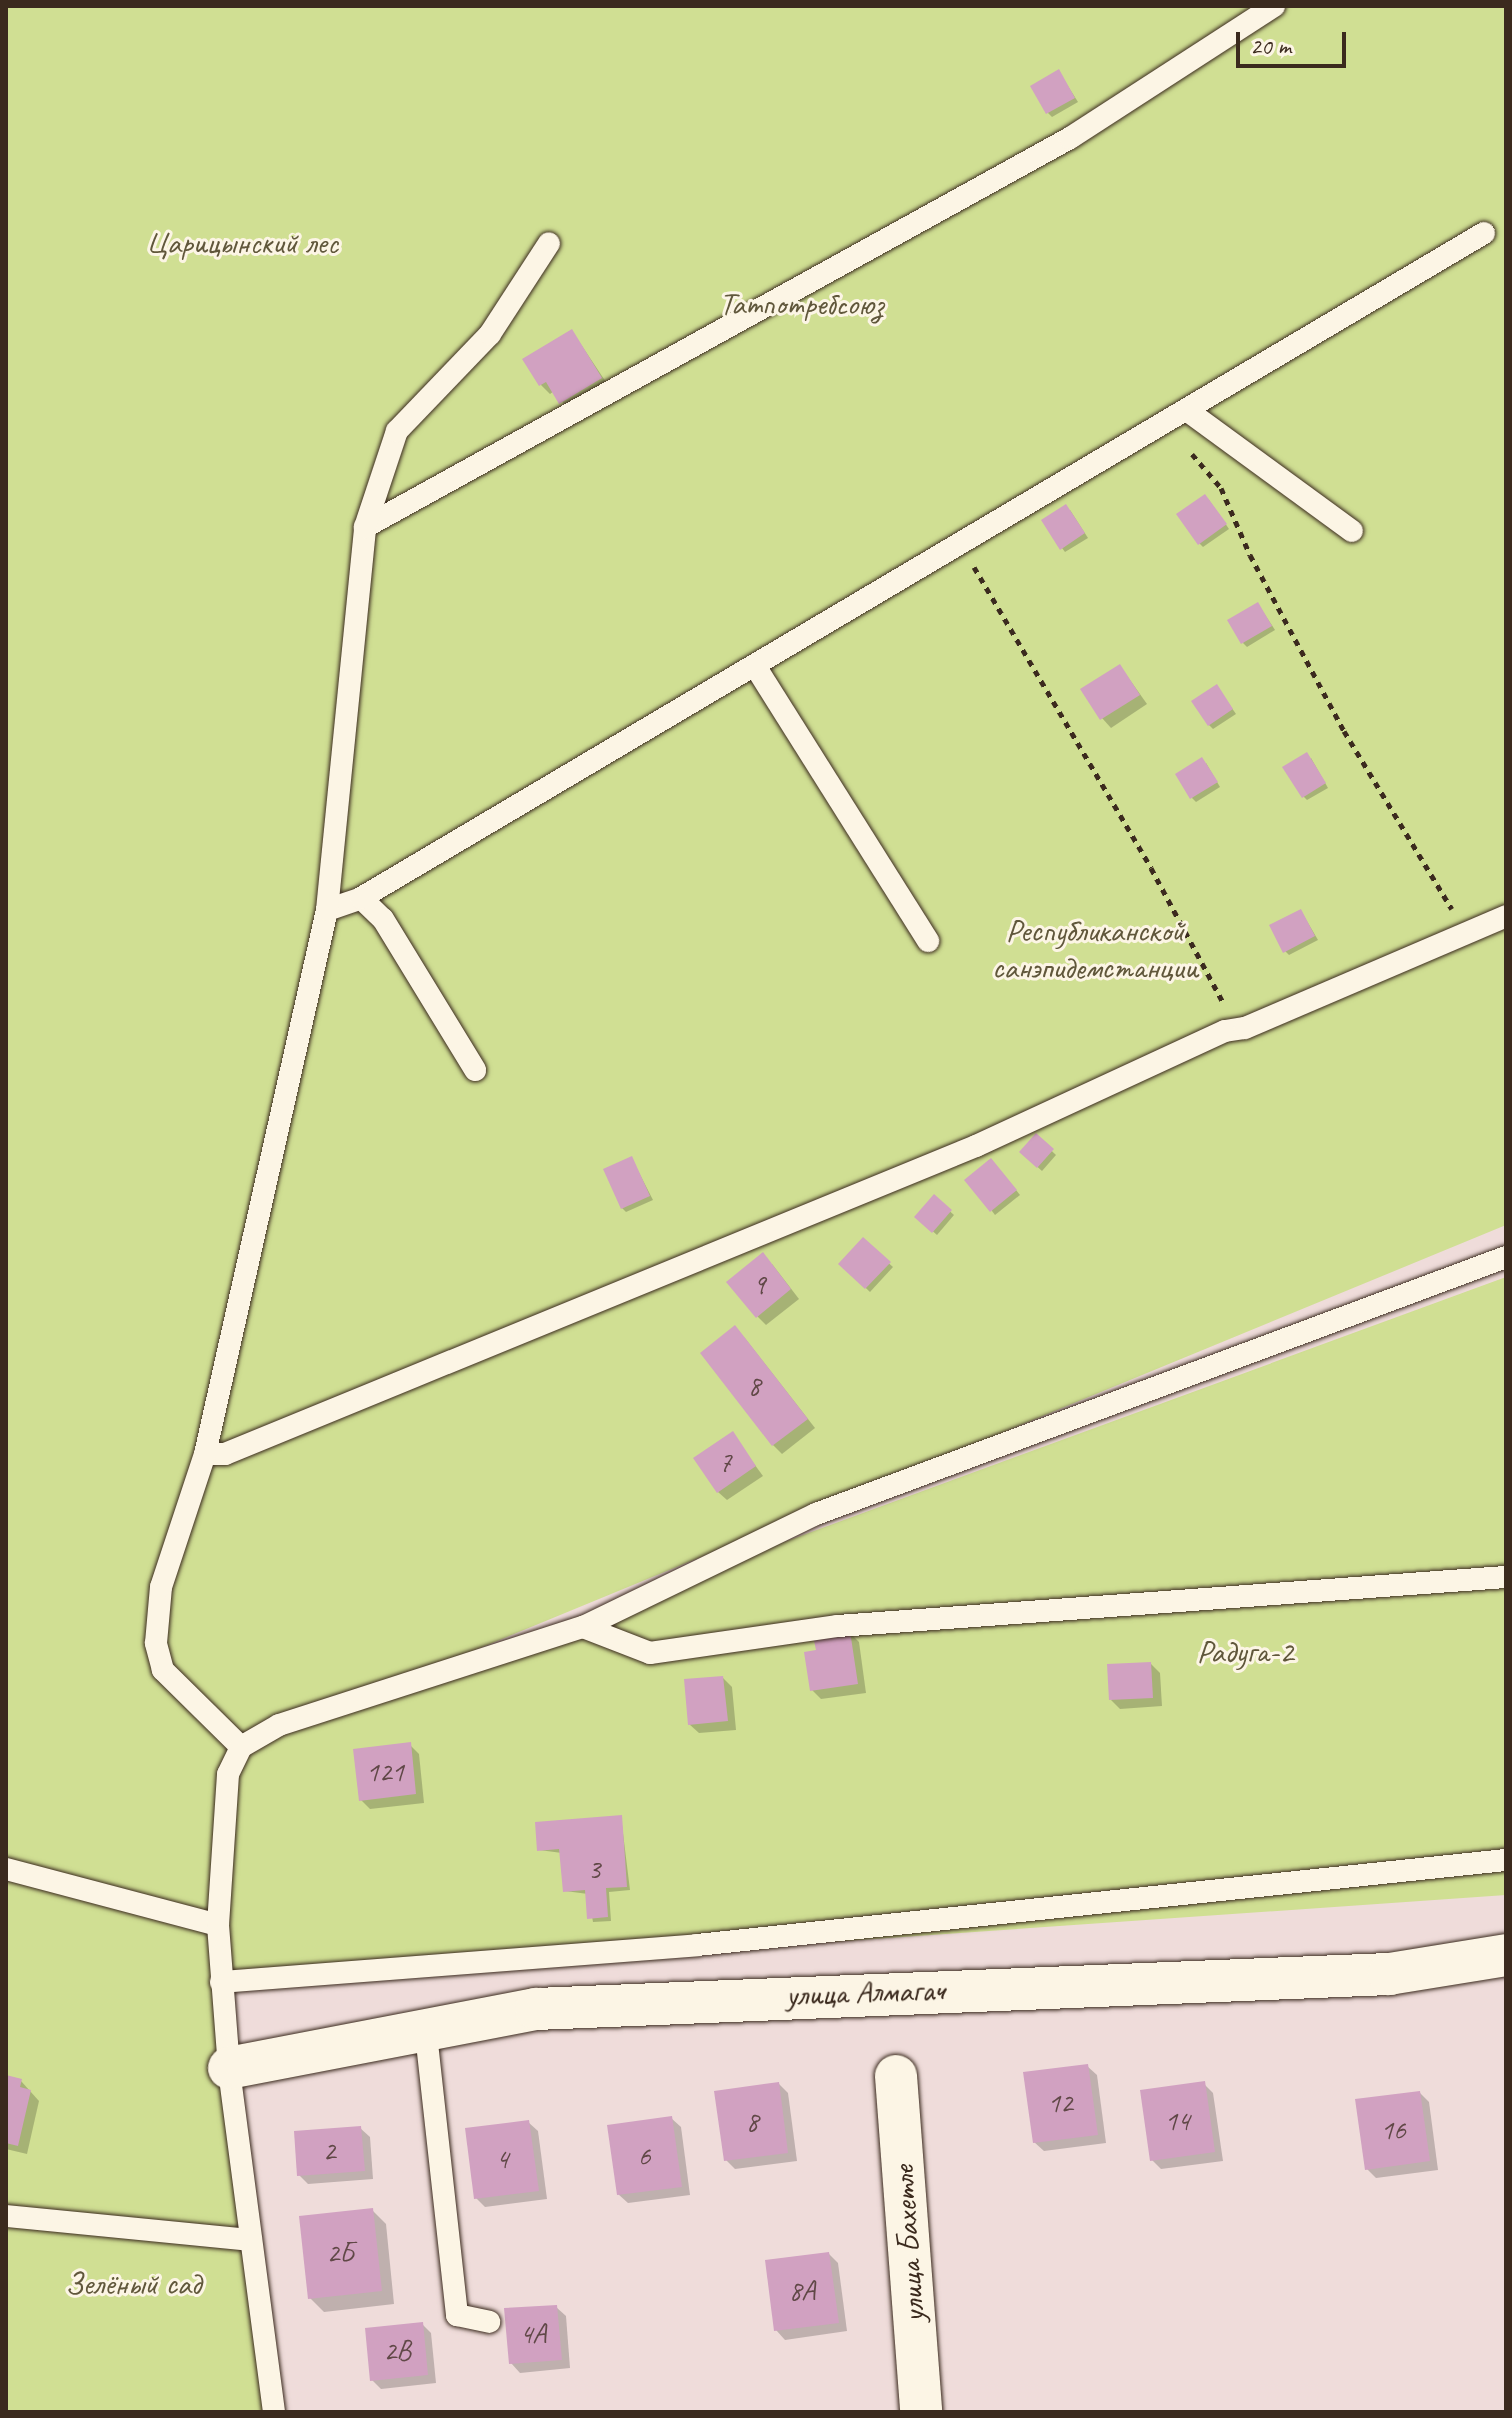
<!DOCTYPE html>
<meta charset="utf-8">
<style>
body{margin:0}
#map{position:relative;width:1512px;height:2418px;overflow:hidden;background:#efdcda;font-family:Caveat,sans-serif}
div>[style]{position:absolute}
.green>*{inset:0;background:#d0df93}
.shadow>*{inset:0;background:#0003}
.building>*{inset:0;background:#d1a1c1}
.path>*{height:5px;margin-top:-2.5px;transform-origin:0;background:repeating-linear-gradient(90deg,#3b2a1e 0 6px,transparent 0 12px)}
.roads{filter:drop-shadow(0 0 2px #3b2a1e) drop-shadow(0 0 2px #3b2a1e)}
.service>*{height:22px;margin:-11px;padding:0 11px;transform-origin:11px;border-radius:11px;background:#fcf5e5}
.minor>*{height:42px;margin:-21px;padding:0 21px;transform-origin:21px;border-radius:21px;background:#fcf5e5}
span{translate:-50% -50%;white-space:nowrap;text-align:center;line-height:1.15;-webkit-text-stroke:6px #fcf5e5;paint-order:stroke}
.number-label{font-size:28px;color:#604847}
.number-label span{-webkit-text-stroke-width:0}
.park-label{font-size:32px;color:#60573b}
.street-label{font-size:32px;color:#3b2a1e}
.frame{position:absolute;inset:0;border:8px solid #3b2a1e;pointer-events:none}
.scale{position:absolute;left:1236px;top:32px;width:110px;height:36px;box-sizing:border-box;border:4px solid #3b2a1e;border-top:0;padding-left:10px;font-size:24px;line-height:28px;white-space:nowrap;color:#3b2a1e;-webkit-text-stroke:6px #fcf5e5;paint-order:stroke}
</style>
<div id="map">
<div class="green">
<div style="clip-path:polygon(6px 6px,1506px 6px,1506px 1225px,359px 1698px,1506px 1277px,1506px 1895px,227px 1984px,277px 2412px,6px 2412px)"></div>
</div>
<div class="shadow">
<div style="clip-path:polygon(1059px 72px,1078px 102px,1052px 117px,1048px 113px)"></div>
<div style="clip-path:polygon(572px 331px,610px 388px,570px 412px,554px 391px,550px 394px,541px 385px,525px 360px)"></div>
<div style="clip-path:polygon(1209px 500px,1229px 529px,1203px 547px,1199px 543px)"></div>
<div style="clip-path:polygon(1070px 510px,1088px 538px,1065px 552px,1062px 548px)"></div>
<div style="clip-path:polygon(1258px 604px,1275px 630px,1247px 647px,1243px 643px)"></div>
<div style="clip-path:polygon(1120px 666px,1147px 704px,1111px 728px,1102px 718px)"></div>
<div style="clip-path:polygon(1220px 691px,1236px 714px,1213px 729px,1209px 725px)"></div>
<div style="clip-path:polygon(1311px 758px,1328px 788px,1307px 800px,1303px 796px)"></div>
<div style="clip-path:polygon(1206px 763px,1220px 787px,1196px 802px,1192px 798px)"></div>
<div style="clip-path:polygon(1301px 911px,1318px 940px,1289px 955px,1285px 951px)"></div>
<div style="clip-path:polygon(1036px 1136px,1056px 1155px,1042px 1171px,1021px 1152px)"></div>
<div style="clip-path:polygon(632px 1159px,653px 1200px,626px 1212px,622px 1208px)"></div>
<div style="clip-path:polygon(995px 1164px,1020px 1195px,995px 1215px,992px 1211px)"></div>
<div style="clip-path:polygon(934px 1197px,954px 1215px,937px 1235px,917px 1217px)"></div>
<div style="clip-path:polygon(863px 1240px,893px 1267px,870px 1292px,841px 1264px)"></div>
<div style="clip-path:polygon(772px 1264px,799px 1299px,766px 1325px,757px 1316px)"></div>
<div style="clip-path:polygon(744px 1337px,815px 1428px,782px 1454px,773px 1445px)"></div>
<div style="clip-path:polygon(732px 1434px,763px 1476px,727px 1500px,718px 1492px)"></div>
<div style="clip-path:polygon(850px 1633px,859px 1642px,866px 1693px,821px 1699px,812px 1690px,818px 1652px)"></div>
<div style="clip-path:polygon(1151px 1664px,1160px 1673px,1162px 1706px,1120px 1709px,1111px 1700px)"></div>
<div style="clip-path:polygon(723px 1678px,732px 1687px,736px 1730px,699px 1733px,689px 1724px)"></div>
<div style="clip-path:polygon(410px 1745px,419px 1754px,424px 1803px,370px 1809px,361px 1800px)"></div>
<div style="clip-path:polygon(621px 1817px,630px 1890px,609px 1892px,611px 1921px,593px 1922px,588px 1894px,565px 1891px,562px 1853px,539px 1850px)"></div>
<div style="clip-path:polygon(1087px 2066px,1097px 2075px,1106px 2143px,1044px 2151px,1034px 2142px)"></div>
<div style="clip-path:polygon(6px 2077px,21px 2081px,39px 2101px,27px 2154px,6px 2149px)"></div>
<div style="clip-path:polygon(779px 2084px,788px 2093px,797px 2161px,735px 2169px,726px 2160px)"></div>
<div style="clip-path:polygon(1204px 2084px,1213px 2093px,1223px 2161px,1161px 2169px,1152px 2160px)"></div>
<div style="clip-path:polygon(1420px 2093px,1429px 2102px,1438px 2170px,1376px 2178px,1367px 2169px)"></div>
<div style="clip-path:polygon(671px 2118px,681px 2127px,690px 2195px,628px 2203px,618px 2194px)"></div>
<div style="clip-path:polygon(528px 2122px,538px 2131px,547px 2199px,485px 2207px,476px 2198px)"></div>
<div style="clip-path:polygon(360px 2128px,370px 2137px,373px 2179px,308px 2184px,299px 2175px)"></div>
<div style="clip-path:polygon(372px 2210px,386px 2224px,394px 2304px,324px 2312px,310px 2298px)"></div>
<div style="clip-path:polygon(829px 2254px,838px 2263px,847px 2331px,785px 2340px,776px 2330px)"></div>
<div style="clip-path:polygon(556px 2307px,566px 2316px,570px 2368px,520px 2373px,511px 2363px)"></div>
<div style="clip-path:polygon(422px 2324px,431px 2333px,436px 2383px,381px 2389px,372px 2380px)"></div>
</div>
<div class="building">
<div style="clip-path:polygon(1059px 69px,1075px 98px,1046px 114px,1030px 86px)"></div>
<div style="clip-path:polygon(572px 329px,602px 378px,559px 404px,546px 382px,539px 386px,522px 359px)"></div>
<div style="clip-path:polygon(1205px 494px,1227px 524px,1198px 545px,1176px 514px)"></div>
<div style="clip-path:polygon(1066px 504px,1085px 533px,1060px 550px,1041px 520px)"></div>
<div style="clip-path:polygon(1258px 602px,1272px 626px,1241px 644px,1227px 620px)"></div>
<div style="clip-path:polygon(1120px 664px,1140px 695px,1100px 720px,1080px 689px)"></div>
<div style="clip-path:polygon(1217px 684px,1233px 709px,1208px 726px,1191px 701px)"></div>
<div style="clip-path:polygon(1307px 752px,1326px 783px,1302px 798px,1282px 767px)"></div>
<div style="clip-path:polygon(1202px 757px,1218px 782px,1190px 799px,1175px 774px)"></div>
<div style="clip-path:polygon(1301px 909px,1315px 936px,1283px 953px,1269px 925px)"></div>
<div style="clip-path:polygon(1036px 1133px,1054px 1149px,1037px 1168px,1019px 1152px)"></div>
<div style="clip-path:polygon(632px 1156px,650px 1196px,621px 1209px,603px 1169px)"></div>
<div style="clip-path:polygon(991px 1158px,1017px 1190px,990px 1212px,964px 1180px)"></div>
<div style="clip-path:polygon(934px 1194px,952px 1210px,932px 1233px,914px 1217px)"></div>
<div style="clip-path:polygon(863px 1237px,891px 1262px,865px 1289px,838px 1264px)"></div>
<div style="clip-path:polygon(763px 1252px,791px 1289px,756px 1318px,726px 1282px)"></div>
<div style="clip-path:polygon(735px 1325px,808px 1419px,772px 1446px,700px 1353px)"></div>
<div style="clip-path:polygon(733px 1431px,756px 1466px,717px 1493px,693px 1458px)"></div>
<div style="clip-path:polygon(850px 1631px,858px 1684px,810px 1691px,804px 1652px,816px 1650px,813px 1636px)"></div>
<div style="clip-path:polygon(1151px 1662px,1153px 1698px,1109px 1700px,1107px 1664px)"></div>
<div style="clip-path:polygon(723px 1676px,728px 1721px,688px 1725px,684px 1679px)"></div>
<div style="clip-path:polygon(411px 1742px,416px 1794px,359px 1801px,353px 1749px)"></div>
<div style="clip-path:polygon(622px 1815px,627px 1887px,606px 1888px,608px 1917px,587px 1919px,585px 1890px,563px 1892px,559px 1849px,537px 1851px,535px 1822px)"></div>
<div style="clip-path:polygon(1088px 2064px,1098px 2135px,1033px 2143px,1023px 2072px)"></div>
<div style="clip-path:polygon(6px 2075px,22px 2079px,20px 2087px,31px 2090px,18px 2146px,6px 2143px)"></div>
<div style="clip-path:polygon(1205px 2081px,1215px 2152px,1150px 2161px,1140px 2090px)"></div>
<div style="clip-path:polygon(779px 2082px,788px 2153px,724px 2161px,714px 2091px)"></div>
<div style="clip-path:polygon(1420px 2091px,1430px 2161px,1365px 2170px,1355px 2099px)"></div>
<div style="clip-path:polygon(672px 2116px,682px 2187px,617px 2195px,607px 2125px)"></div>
<div style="clip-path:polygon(529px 2120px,539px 2191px,474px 2199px,465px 2128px)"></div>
<div style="clip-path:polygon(361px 2126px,365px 2171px,297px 2176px,294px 2131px)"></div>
<div style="clip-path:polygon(373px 2208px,382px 2291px,308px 2299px,299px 2216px)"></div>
<div style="clip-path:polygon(829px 2252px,839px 2323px,774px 2331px,765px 2260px)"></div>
<div style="clip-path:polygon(557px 2305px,562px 2360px,509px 2364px,504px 2308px)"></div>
<div style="clip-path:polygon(423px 2322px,428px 2375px,370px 2381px,365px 2328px)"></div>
</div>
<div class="path">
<div style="left:1192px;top:454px;width:45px;rotate:49.5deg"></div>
<div style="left:1221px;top:488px;width:73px;rotate:66.6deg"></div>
<div style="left:1250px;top:555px;width:200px;rotate:61.9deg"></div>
<div style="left:1344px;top:731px;width:208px;rotate:58.8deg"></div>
<div style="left:974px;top:567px;width:349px;rotate:59.5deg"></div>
<div style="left:1151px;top:868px;width:152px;rotate:61.8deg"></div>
</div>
<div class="roads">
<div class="service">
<div style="left:1188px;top:411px;width:203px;rotate:36.2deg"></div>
<div style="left:365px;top:527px;width:805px;rotate:-28.89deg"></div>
<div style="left:1070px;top:138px;width:243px;rotate:-32.9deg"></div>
<div style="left:755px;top:666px;width:325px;rotate:57.8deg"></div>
<div style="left:361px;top:898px;width:30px;rotate:44deg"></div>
<div style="left:383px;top:919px;width:177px;rotate:58.6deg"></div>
<div style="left:327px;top:910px;width:36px;rotate:-19deg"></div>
<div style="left:361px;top:898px;width:1305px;rotate:-30.63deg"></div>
<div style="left:205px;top:1454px;width:20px"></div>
<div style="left:225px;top:1454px;width:812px;rotate:-22.3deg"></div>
<div style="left:976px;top:1146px;width:274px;rotate:-24.8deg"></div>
<div style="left:1225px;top:1031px;width:20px;rotate:-9deg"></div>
<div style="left:1245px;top:1028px;width:284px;rotate:-23.2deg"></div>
<div style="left:583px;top:1627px;width:72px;rotate:21.2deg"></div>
<div style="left:650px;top:1653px;width:190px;rotate:-8.2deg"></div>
<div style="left:838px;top:1626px;width:670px;rotate:-4.2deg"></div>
<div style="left:241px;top:1747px;width:110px;rotate:-135.4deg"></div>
<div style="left:163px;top:1670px;width:28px;rotate:-105deg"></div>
<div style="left:156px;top:1643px;width:56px;rotate:-84.9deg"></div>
<div style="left:161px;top:1587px;width:140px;rotate:-71.7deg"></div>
<div style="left:205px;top:1454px;width:558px;rotate:-77.36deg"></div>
<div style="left:327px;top:910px;width:385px;rotate:-84.3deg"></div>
<div style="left:365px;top:527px;width:101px;rotate:-71.6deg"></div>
<div style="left:397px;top:431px;width:134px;rotate:-46.2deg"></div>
<div style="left:490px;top:334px;width:108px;rotate:-57deg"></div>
<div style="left:6px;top:1869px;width:219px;rotate:14.8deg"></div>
<div style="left:221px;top:1982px;width:477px;rotate:-4.4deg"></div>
<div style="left:697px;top:1945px;width:813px;rotate:-6deg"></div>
<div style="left:426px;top:2034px;width:283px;rotate:83.7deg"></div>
<div style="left:457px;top:2315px;width:33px;rotate:12deg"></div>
<div style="left:6px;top:2216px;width:246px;rotate:5.6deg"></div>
<div style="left:274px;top:2412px;width:347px;rotate:-97.5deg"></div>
<div style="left:229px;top:2068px;width:143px;rotate:-94.4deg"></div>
<div style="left:218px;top:1925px;width:151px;rotate:-86.2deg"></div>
<div style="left:228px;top:1774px;width:30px;rotate:-64deg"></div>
<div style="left:241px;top:1747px;width:44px;rotate:-30.1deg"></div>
<div style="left:279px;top:1725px;width:319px;rotate:-17.9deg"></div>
<div style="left:583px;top:1627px;width:259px;rotate:-25.9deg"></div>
<div style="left:816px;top:1514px;width:736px;rotate:-20.43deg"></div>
</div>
<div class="minor">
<div style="left:229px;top:2068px;width:313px;rotate:-10.9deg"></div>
<div style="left:536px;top:2009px;width:854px;rotate:-2.35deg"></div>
<div style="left:1389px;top:1974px;width:119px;rotate:-9.2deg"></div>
<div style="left:896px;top:2076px;width:337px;rotate:85.7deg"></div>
</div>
</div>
<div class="number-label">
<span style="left:759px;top:1285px">9</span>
<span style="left:754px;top:1386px">8</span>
<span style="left:725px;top:1462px">7</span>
<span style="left:385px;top:1772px">121</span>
<span style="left:594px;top:1869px">3</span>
<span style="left:1060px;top:2103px">12</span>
<span style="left:1177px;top:2121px">14</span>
<span style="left:752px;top:2122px">8</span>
<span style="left:1393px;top:2130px">16</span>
<span style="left:329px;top:2151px">2</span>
<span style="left:644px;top:2156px">6</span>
<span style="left:502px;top:2159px">4</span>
<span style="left:340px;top:2253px">2Б</span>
<span style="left:802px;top:2291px">8А</span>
<span style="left:533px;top:2334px">4А</span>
<span style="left:397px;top:2351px">2В</span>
</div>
<div class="park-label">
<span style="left:242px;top:243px">Царицынский лес</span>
<span style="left:801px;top:304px">Татпотребсоюз</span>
<span style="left:1095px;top:950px">Республиканской<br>санэпидемстанции</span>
<span style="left:1245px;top:1652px">Радуга-2</span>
<span style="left:133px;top:2284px">Зелёный сад</span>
</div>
<div class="street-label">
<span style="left:865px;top:1993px;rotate:-2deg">улица Алмагач</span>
<span style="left:909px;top:2244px;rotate:-94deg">улица Бахетле</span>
</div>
<div class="frame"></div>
<div class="scale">20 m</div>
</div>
